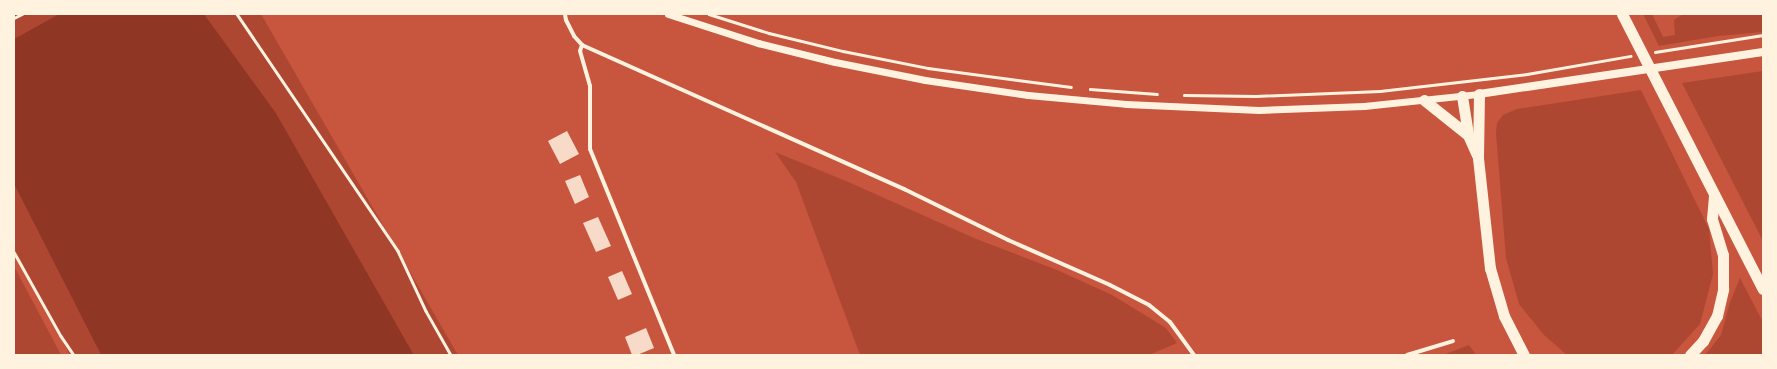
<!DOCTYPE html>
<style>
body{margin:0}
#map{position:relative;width:1777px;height:369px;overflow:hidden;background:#c8553d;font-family:"Public Sans",sans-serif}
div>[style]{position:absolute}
.green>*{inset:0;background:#ae4732}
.water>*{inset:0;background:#8f3625}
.building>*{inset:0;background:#f7dbc8}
.path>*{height:2.5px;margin:-1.25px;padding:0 1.25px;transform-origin:1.25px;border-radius:1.25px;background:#fff3e0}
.minor>*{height:4px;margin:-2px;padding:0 2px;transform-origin:2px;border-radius:2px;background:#fff3e0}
.tertiary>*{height:7px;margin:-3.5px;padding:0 3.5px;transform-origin:3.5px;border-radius:3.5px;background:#fff3e0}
.secondary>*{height:8px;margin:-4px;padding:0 4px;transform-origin:4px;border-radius:4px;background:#fff3e0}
.trunk>*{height:11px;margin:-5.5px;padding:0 5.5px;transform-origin:5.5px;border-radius:5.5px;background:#fff3e0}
span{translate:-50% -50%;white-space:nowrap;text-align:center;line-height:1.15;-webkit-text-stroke:3px #fff3e0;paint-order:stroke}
.frame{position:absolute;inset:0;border:15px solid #fff3e0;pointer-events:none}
</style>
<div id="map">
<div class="green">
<div style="clip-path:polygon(14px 14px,59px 14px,14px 39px)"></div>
<div style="clip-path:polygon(204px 14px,261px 14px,458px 355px,414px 355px,276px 113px)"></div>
<div style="clip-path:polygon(1643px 14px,1652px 14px,1663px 37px,1675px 35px,1674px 20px,1683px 14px,1763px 14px,1763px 32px,1718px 36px,1659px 46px)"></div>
<div style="clip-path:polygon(1763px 71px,1763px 241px,1682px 83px)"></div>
<div style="clip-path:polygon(1641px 90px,1709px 229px,1713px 274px,1700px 324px,1672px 355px,1567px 355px,1544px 335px,1519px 304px,1506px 258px,1496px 133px,1497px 123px,1503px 115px,1517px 109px)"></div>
<div style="clip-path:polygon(775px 152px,846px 181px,974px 238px,1057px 270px,1112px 295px,1166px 328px,1177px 343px,1149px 355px,860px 355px,796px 182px)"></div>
<div style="clip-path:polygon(14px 184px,101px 355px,70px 355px,14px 248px)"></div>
<div style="clip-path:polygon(14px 266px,61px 355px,14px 355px)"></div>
<div style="clip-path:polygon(1740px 278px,1763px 322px,1763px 355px,1705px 355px,1721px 335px,1730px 302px)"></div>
<div style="clip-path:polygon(1469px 345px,1476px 355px,1443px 355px)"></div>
</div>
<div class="water">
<div style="clip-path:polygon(59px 14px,204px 14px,276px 113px,414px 355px,101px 355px,14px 184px,14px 39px)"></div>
</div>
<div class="building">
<div style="clip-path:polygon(567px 131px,579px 154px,560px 164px,548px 141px)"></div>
<div style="clip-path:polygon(580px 175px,589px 197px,575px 204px,565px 181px)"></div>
<div style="clip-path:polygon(598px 217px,611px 246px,596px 252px,583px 223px)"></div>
<div style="clip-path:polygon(622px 271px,632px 294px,618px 300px,608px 277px)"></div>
<div style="clip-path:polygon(646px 328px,654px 348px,637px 355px,632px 355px,625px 337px)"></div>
</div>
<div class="path">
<div style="left:237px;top:14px;width:287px;rotate:55.8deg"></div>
<div style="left:398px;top:251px;width:66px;rotate:65deg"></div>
<div style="left:426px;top:311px;width:51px;rotate:60.4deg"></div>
<div style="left:709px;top:14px;width:63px;rotate:17.6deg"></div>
<div style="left:769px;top:33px;width:76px;rotate:13.7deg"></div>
<div style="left:843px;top:51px;width:87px;rotate:11.3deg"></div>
<div style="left:928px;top:68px;width:144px;rotate:7.6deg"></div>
<div style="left:14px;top:18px;width:9px;rotate:-27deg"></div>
<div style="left:1655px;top:52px;width:109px;rotate:-8.9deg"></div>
<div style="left:1090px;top:89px;width:67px;rotate:4.3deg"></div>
<div style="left:1184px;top:95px;width:72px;rotate:0.8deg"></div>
<div style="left:1256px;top:96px;width:124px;rotate:-2.3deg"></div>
<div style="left:1380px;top:91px;width:148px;rotate:-6.6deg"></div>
<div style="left:1527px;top:74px;width:105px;rotate:-9.9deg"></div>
<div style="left:14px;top:252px;width:96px;rotate:60.8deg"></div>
<div style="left:61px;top:336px;width:23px;rotate:56deg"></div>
</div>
<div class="minor">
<div style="left:565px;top:14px;width:6px;rotate:81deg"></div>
<div style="left:566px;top:20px;width:18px;rotate:63deg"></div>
<div style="left:574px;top:36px;width:12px;rotate:48deg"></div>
<div style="left:582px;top:45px;width:353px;rotate:24.1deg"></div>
<div style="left:904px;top:189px;width:116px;rotate:26.1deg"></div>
<div style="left:1008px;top:240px;width:111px;rotate:23.8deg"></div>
<div style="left:1110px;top:285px;width:44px;rotate:27.1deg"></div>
<div style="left:1149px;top:305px;width:27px;rotate:39deg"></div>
<div style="left:1170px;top:322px;width:41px;rotate:54deg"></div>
<div style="left:582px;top:45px;width:6px;rotate:108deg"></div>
<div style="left:580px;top:51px;width:36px;rotate:74deg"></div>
<div style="left:590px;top:86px;width:63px;rotate:90deg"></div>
<div style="left:590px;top:149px;width:222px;rotate:67.8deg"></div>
<div style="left:1407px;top:355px;width:48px;rotate:-16.9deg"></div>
</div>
<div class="tertiary">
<div style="left:668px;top:14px;width:95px;rotate:17.9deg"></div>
<div style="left:758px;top:43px;width:79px;rotate:13.9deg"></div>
<div style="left:835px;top:62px;width:92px;rotate:11.3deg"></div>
<div style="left:925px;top:80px;width:104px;rotate:8.3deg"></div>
<div style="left:1028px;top:95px;width:98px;rotate:5.2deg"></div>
<div style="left:1126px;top:104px;width:133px;rotate:2.6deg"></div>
<div style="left:1259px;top:110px;width:105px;rotate:-2.2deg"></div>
<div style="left:1364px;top:106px;width:116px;rotate:-6deg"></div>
</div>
<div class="secondary">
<div style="left:1479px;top:94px;width:287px;rotate:-8.4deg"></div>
</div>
<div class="trunk">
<div style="left:1622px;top:14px;width:309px;rotate:62.9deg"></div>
<div style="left:1479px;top:94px;width:64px;rotate:90.9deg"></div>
<div style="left:1478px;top:158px;width:111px;rotate:83.8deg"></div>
<div style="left:1490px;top:268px;width:50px;rotate:73.7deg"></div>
<div style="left:1504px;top:316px;width:44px;rotate:62.9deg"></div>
<div style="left:1462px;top:96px;width:39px;rotate:81deg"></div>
<div style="left:1468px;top:135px;width:22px;rotate:66deg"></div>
<div style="left:1424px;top:100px;width:56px;rotate:38.5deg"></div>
<div style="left:1690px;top:355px;width:19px;rotate:-47deg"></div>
<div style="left:1703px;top:341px;width:29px;rotate:-61deg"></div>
<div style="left:1717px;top:316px;width:28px;rotate:-77deg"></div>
<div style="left:1723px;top:289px;width:34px;rotate:-90deg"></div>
<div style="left:1723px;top:255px;width:38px;rotate:-107deg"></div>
<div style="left:1712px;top:219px;width:23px;rotate:-85deg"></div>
</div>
<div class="frame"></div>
</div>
